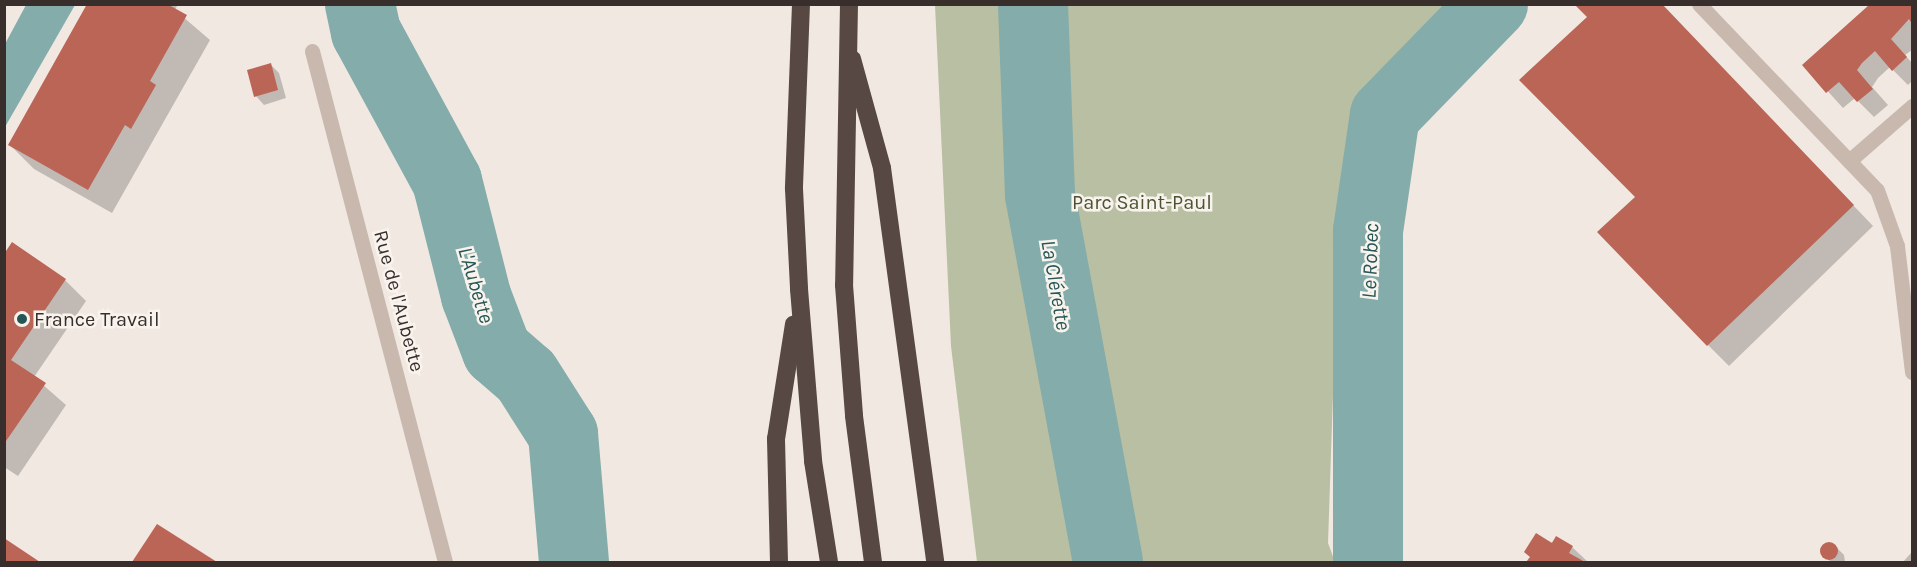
<!DOCTYPE html>
<meta charset="utf-8">
<style>
body{margin:0}
#map{position:relative;width:1917px;height:567px;overflow:hidden;background:#f1e8e1;font-family:Karla,sans-serif}
div>[style]{position:absolute}
.green>*{inset:0;background:#b8bfa2}
.water>*{inset:0;background:#83acaa}
.shadow>*{inset:0;background:#0003}
.river>*{height:70px;margin:-35px;padding:0 35px;transform-origin:35px;border-radius:35px;background:#83acaa}
.building>*{inset:0;background:#bb6556}
.round{border-radius:50%}
.minor>*{height:15px;margin:-7.5px;padding:0 7.5px;transform-origin:7.5px;border-radius:7.5px;background:#c9b8ae}
.highway>*{height:18px;margin:-9px;padding:0 9px;transform-origin:9px;border-radius:9px;background:#584844}
.dots>*{width:16px;height:16px;translate:-50% -50%;box-sizing:border-box;border:3px solid #f9f3ee;border-radius:50%}
span{translate:-50% -50%;white-space:nowrap;text-align:center;line-height:1.15;-webkit-text-stroke:5px #f9f3ee;paint-order:stroke}
.park-label{font-size:20px;color:#4b5432}
.street-label{font-size:20px;color:#382e2c}
.poi-label{font-size:20px;color:#382e2c}
.left{translate:0 -50%;text-align:left}
.water-label{font-size:21px;color:#255655;font-style:italic}
.frame{position:absolute;inset:0;border:6px solid #382e2c;pointer-events:none}
</style>
<div id="map">
<div class="green">
<div style="clip-path:polygon(935px 5px,1457px 5px,1357px 100px,1340px 187px,1328px 543px,1335px 562px,977px 562px,951px 346px)"></div>
</div>
<div class="water">
<div style="clip-path:polygon(26px 5px,75px 5px,5px 127px,5px 44px)"></div>
</div>
<div class="shadow">
<div style="clip-path:polygon(88px 4px,178px 4px,175px 10px,210px 40px,112px 213px,34px 169px,10px 145px)"></div>
<div style="clip-path:polygon(1661px 4px,1873px 226px,1729px 366px,1708px 345px,1637px 197px)"></div>
<div style="clip-path:polygon(1872px 4px,1912px 4px,1912px 50px,1905px 55px,1912px 63px,1912px 81px,1908px 85px,1890px 67px,1878px 78px,1872px 87px,1888px 105px,1874px 117px,1855px 98px,1843px 108px,1804px 65px)"></div>
<div style="clip-path:polygon(271px 65px,279px 73px,286px 98px,264px 105px,256px 96px)"></div>
<div style="clip-path:polygon(4px 256px,65px 280px,86px 301px,34px 377px,66px 405px,18px 476px,4px 467px)"></div>
<div style="clip-path:polygon(158px 526px,214px 562px,134px 562px)"></div>
<div style="clip-path:polygon(1557px 538px,1572px 547px,1588px 562px,1528px 562px)"></div>
<div style="clip-path:polygon(1825px 546px,1836px 547px,1844px 555px,1845px 562px,1831px 562px,1823px 554px)"></div>
<div style="clip-path:polygon(1911px 553px,1912px 562px,1903px 562px)"></div>
</div>
<div class="river">
<div style="left:360px;top:4px;width:29px;rotate:78deg"></div>
<div style="left:366px;top:32px;width:170px;rotate:61.5deg"></div>
<div style="left:447px;top:181px;width:119px;rotate:75.8deg"></div>
<div style="left:476px;top:296px;width:59px;rotate:69.1deg"></div>
<div style="left:497px;top:351px;width:38px;rotate:41deg"></div>
<div style="left:526px;top:376px;width:69px;rotate:57.5deg"></div>
<div style="left:563px;top:434px;width:128px;rotate:85.1deg"></div>
<div style="left:1033px;top:4px;width:191px;rotate:87.9deg"></div>
<div style="left:1040px;top:195px;width:373px;rotate:79.5deg"></div>
<div style="left:1368px;top:562px;width:331px;rotate:-90deg"></div>
<div style="left:1368px;top:231px;width:117px;rotate:-81.7deg"></div>
<div style="left:1385px;top:115px;width:155px;rotate:-45.8deg"></div>
</div>
<div class="building">
<div style="clip-path:polygon(87px 4px,167px 4px,187px 15px,150px 81px,156px 85px,131px 129px,125px 125px,88px 190px,8px 145px)"></div>
<div style="clip-path:polygon(1574px 4px,1662px 4px,1854px 205px,1707px 346px,1597px 232px,1635px 197px,1519px 80px,1587px 17px)"></div>
<div style="clip-path:polygon(1869px 5px,1912px 5px,1912px 24px,1909px 19px,1891px 39px,1907px 57px,1892px 71px,1875px 51px,1862px 63px,1857px 70px,1873px 89px,1857px 102px,1839px 82px,1826px 93px,1802px 65px)"></div>
<div style="clip-path:polygon(271px 63px,278px 90px,254px 97px,247px 70px)"></div>
<div style="clip-path:polygon(12px 242px,66px 279px,11px 360px,46px 383px,4px 444px,4px 254px)"></div>
<div style="clip-path:polygon(157px 524px,217px 562px,132px 562px)"></div>
<div style="clip-path:polygon(1536px 533px,1552px 543px,1556px 536px,1573px 546px,1569px 553px,1585px 562px,1526px 562px,1530px 557px,1524px 552px)"></div>
<div style="clip-path:polygon(4px 538px,40px 562px,4px 562px)"></div>
<div class="round" style="left:1820px;top:542px;width:18px;height:18px"></div>
</div>
<div class="minor">
<div style="left:1699px;top:4px;width:257px;rotate:46.3deg"></div>
<div style="left:1877px;top:190px;width:59px;rotate:70.3deg"></div>
<div style="left:1897px;top:246px;width:127px;rotate:83.2deg"></div>
<div style="left:312px;top:51px;width:528px;rotate:75.41deg"></div>
<div style="left:1849px;top:161px;width:84px;rotate:-41.1deg"></div>
</div>
<div class="highway">
<div style="left:801px;top:4px;width:185px;rotate:92.2deg"></div>
<div style="left:794px;top:189px;width:100px;rotate:87.1deg"></div>
<div style="left:799px;top:289px;width:173px;rotate:85.3deg"></div>
<div style="left:813px;top:461px;width:102px;rotate:81deg"></div>
<div style="left:849px;top:4px;width:281px;rotate:91deg"></div>
<div style="left:844px;top:285px;width:131px;rotate:85.6deg"></div>
<div style="left:854px;top:416px;width:147px;rotate:82.6deg"></div>
<div style="left:852px;top:59px;width:113px;rotate:74.6deg"></div>
<div style="left:882px;top:168px;width:398px;rotate:82.3deg"></div>
<div style="left:779px;top:562px;width:123px;rotate:-91.4deg"></div>
<div style="left:776px;top:439px;width:116px;rotate:-81.1deg"></div>
</div>
<div class="dots">
<div style="left:22px;top:319px;background:#255655"></div>
</div>
<div class="park-label">
<span style="left:1142px;top:202px">Parc Saint-Paul</span>
</div>
<div class="street-label">
<span style="left:399px;top:301px;rotate:75deg">Rue de l'Aubette</span>
</div>
<div class="poi-label">
<span class="left" style="left:34px;top:319px">France Travail</span>
</div>
<div class="water-label">
<span style="left:1370px;top:261px;rotate:-88deg">Le Robec</span>
<span style="left:476px;top:285px;rotate:73deg">L'Aubette</span>
<span style="left:1056px;top:285px;rotate:80deg">La Clérette</span>
</div>
<div class="frame"></div>
</div>
